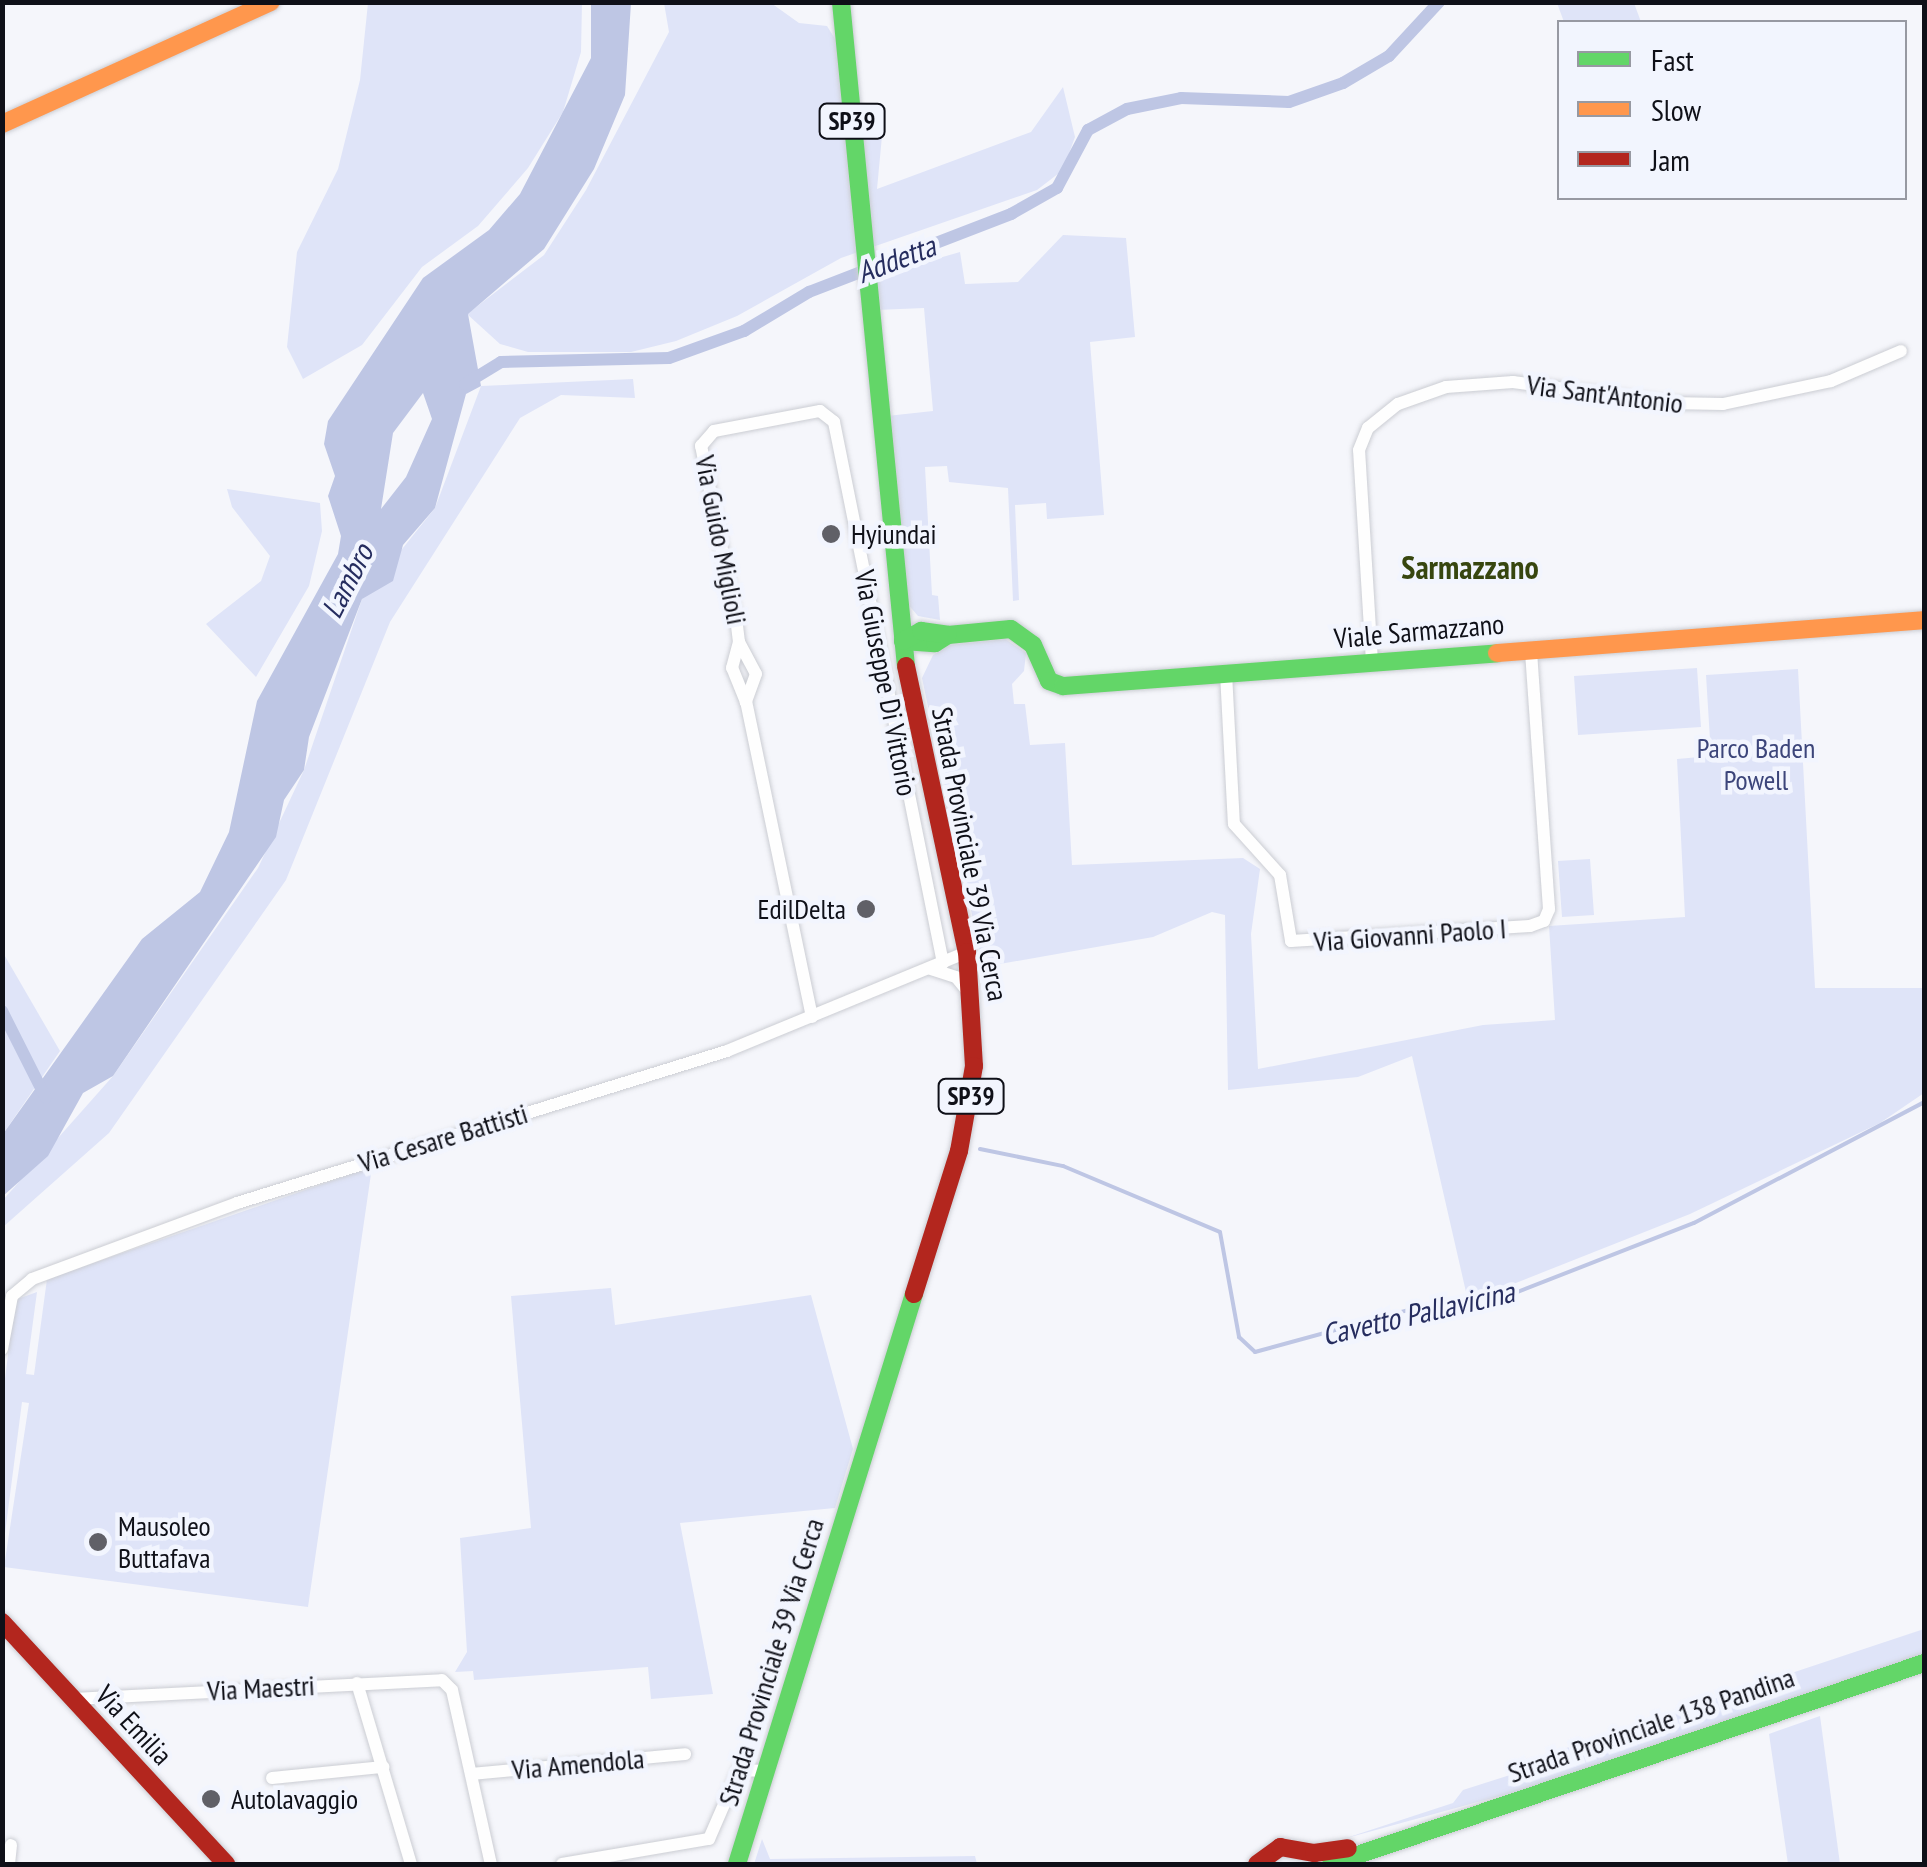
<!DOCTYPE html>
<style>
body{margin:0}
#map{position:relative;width:1927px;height:1867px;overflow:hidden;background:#f5f6fb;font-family:"PT Sans Narrow",sans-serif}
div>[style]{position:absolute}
.green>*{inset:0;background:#dfe4f8}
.water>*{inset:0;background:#bec6e4}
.stream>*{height:4px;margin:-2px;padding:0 2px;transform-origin:2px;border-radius:2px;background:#bec6e4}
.canal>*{height:12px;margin:-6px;padding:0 6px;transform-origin:6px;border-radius:6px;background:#bec6e4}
.roads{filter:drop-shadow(0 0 2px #cbcdd3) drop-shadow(0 0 2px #cbcdd3)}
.street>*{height:12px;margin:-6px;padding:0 6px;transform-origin:6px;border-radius:6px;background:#fefefe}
.fast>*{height:18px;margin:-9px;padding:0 9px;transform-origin:9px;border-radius:9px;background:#63d668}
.slow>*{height:18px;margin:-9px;padding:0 9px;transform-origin:9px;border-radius:9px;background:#ff974d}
.jam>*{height:18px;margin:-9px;padding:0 9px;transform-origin:9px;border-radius:9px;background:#b3261e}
.dots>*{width:28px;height:28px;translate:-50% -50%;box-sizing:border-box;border:5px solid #f2f5fe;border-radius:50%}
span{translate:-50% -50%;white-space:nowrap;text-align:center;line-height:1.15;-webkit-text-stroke:9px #f2f5fe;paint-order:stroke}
.shield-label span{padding:2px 8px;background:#f2f5fe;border:2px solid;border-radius:8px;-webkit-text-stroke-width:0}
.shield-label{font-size:25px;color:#0f1018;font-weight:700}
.street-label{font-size:28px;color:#0f1018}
.poi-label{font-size:28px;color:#0f1018}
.left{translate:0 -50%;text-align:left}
.right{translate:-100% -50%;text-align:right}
.park-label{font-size:28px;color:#3c457a}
.water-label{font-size:30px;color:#262d5f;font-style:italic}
.quarter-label{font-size:32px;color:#37460f;font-weight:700}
.frame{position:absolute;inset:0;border:5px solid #0f1018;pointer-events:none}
.legend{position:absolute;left:1557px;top:20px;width:350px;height:180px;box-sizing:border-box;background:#f2f5fe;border:2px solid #9799a2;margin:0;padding:12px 18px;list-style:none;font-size:30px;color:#0f1018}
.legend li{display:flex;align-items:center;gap:20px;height:50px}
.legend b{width:50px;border:2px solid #9799a2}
</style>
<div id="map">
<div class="green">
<div style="clip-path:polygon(368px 3px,582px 3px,581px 52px,563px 112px,528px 168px,478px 226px,422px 267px,362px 345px,303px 379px,287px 347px,297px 252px,338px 169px,360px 80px)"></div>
<div style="clip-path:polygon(664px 3px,771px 3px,799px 23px,827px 26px,837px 42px,844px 99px,874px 110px,882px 136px,877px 189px,1031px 132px,1063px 87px,1075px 137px,1063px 170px,1037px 190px,841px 258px,737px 316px,676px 341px,631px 352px,528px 352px,500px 344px,467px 314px,544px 255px,586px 190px,669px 32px)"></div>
<div style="clip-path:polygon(1557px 3px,1634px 3px,1641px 22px,1564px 22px)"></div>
<div style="clip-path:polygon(1063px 235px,1126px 238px,1135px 337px,1090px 342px,1104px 515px,1047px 519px,1046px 503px,1015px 505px,1019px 600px,1013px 601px,1008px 488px,949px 482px,947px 466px,925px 467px,932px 595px,938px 596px,940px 620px,918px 616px,906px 602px,887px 416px,933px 411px,924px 308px,877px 310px,873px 277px,960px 252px,965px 284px,1018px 282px)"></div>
<div style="clip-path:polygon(633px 379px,635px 398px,561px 395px,520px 418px,390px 622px,286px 880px,109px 1133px,3px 1227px,3px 1200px,113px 1076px,258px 868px,304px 770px,362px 599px,435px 508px,481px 386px)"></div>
<div style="clip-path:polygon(227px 489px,320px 503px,322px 531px,309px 586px,256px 677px,206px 624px,261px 581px,270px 556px,232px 507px)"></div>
<div style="clip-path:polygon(1005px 639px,1026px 653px,1024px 671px,1012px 684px,1014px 704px,1025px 704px,1030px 745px,1065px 743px,1072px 865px,1243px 858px,1260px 869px,1251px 934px,1258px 1069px,1483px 1025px,1555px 1020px,1549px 926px,1685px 917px,1677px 759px,1711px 756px,1706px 675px,1798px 669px,1815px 988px,1924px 988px,1924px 1093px,1880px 1123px,1690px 1214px,1493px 1292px,1466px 1292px,1412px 1056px,1358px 1077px,1228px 1090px,1225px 915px,1212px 912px,1153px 937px,983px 967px,922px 678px,933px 655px,950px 645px)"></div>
<div style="clip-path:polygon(1697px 668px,1701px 727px,1578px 735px,1574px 676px)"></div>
<div style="clip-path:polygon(1590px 859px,1594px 915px,1562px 917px,1558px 861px)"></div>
<div style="clip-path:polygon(2px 951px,60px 1051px,3px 1134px,2px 1134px)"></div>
<div style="clip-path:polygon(372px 1167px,308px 1607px,4px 1567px,29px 1403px,22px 1402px,3px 1549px,2px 1402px,15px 1300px,37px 1292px,26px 1374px,34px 1375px,47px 1279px)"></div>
<div style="clip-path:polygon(611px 1288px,615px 1325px,811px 1295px,853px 1449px,835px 1508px,680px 1523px,713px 1694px,651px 1699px,648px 1667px,474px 1680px,473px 1671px,455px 1672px,467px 1652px,460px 1538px,531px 1528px,511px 1296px)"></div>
<div style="clip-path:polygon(1924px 1629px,1924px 1656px,1558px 1780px,1343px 1839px,1453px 1803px,1463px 1790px,1510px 1775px,1518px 1764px)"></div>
<div style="clip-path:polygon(1820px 1716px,1840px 1864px,1788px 1864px,1769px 1734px)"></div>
<div style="clip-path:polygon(762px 1839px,770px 1859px,975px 1856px,977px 1864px,754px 1864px)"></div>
</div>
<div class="water">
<div style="clip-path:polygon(evenodd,591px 3px,631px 3px,625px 95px,594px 169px,544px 249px,468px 314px,481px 386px,466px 394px,435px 508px,403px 545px,393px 581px,362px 599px,309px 737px,304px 770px,284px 800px,276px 837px,113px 1076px,83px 1093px,48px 1156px,3px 1196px,3px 1134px,142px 939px,200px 892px,229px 832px,257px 701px,338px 554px,341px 536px,328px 496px,335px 476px,324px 444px,328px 421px,423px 278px,489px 230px,520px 194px,591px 58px,591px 3px,423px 393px,432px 419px,406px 477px,381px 509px,393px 433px,423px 393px)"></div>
</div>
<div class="stream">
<div style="left:980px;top:1149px;width:85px;rotate:11.6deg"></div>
<div style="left:1063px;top:1166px;width:170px;rotate:22.8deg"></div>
<div style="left:1220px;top:1232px;width:107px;rotate:79.7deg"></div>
<div style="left:1239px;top:1337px;width:22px;rotate:43deg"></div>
<div style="left:1255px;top:1352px;width:186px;rotate:-15.3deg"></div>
<div style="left:1434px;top:1303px;width:58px;rotate:-1deg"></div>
<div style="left:1492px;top:1302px;width:217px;rotate:-21.4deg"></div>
<div style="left:1694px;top:1223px;width:260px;rotate:-27.7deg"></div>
</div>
<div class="canal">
<div style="left:465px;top:384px;width:42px;rotate:-31.4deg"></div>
<div style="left:501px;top:362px;width:168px;rotate:-1.4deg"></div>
<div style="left:669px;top:358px;width:80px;rotate:-19.8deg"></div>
<div style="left:744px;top:331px;width:76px;rotate:-31deg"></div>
<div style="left:809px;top:292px;width:217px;rotate:-21.1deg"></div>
<div style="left:1011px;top:214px;width:53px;rotate:-29.5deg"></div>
<div style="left:1057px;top:188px;width:66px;rotate:-61.9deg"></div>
<div style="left:1088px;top:130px;width:44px;rotate:-28.3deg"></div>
<div style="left:1127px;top:109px;width:55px;rotate:-11.5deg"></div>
<div style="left:1181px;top:98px;width:108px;rotate:2.1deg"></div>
<div style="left:1289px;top:102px;width:57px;rotate:-19.4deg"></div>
<div style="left:1343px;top:83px;width:53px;rotate:-30.4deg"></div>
<div style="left:1389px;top:56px;width:74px;rotate:-47.2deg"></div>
<div style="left:2px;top:1011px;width:97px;rotate:63.2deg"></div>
</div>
<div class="roads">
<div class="street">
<div style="left:739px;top:642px;width:36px;rotate:62deg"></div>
<div style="left:756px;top:674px;width:30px;rotate:110deg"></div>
<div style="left:1372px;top:662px;width:212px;rotate:-93.5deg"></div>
<div style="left:1359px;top:450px;width:24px;rotate:-68deg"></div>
<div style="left:1368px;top:428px;width:38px;rotate:-39deg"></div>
<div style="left:1398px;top:404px;width:51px;rotate:-19.5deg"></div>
<div style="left:1446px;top:387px;width:67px;rotate:-4.3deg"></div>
<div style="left:1513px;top:382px;width:157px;rotate:7.7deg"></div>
<div style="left:1669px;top:403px;width:54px;rotate:1.1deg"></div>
<div style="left:1723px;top:404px;width:110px;rotate:-12deg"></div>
<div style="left:1831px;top:381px;width:76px;rotate:-23.2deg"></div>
<div style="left:1226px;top:673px;width:151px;rotate:87deg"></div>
<div style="left:1234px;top:824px;width:69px;rotate:48deg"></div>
<div style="left:1280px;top:875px;width:67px;rotate:80.5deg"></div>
<div style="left:1291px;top:941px;width:239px;rotate:-3.6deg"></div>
<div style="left:1530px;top:926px;width:15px;rotate:-20deg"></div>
<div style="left:1544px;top:921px;width:13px;rotate:-67deg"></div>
<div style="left:1549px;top:909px;width:261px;rotate:-94deg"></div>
<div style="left:931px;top:969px;width:26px;rotate:18deg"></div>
<div style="left:956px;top:977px;width:19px;rotate:51deg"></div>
<div style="left:812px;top:1017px;width:322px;rotate:-101.8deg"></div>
<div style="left:746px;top:702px;width:37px;rotate:-112deg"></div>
<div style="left:732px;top:668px;width:27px;rotate:-75deg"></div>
<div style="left:739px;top:642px;width:23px;rotate:-97deg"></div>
<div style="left:736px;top:619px;width:177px;rotate:-101.4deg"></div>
<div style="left:701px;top:446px;width:20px;rotate:-49deg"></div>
<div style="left:714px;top:431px;width:108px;rotate:-10.7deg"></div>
<div style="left:820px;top:411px;width:18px;rotate:38deg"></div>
<div style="left:834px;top:422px;width:552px;rotate:78.61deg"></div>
<div style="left:2px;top:1349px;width:54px;rotate:-79.3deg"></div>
<div style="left:12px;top:1296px;width:26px;rotate:-40deg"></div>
<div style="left:32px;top:1279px;width:219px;rotate:-20.3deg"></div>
<div style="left:237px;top:1203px;width:513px;rotate:-17.23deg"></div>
<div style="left:727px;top:1051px;width:260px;rotate:-22.4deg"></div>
<div style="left:357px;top:1683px;width:189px;rotate:73.4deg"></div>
<div style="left:73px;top:1699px;width:369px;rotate:-2.9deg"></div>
<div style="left:442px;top:1680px;width:14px;rotate:45deg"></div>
<div style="left:452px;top:1690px;width:178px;rotate:77.4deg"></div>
<div style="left:471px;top:1774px;width:215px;rotate:-5.3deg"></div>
<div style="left:272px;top:1778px;width:112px;rotate:-5.7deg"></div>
<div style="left:9px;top:1864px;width:19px;rotate:-84deg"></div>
<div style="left:562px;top:1864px;width:149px;rotate:-9.7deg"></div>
<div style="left:709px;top:1839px;width:75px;rotate:-66.5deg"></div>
<div style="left:739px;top:1770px;width:27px;rotate:2deg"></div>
</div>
<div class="fast">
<div style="left:841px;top:2px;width:667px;rotate:84.41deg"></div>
<div style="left:903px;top:641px;width:32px;rotate:4deg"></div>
<div style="left:935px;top:643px;width:15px;rotate:-32deg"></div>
<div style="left:948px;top:635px;width:63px;rotate:-5.4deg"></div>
<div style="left:1011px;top:629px;width:27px;rotate:36deg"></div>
<div style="left:1033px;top:645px;width:39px;rotate:66deg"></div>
<div style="left:1049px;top:681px;width:15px;rotate:20deg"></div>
<div style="left:1063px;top:686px;width:435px;rotate:-4.3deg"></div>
<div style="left:903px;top:641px;width:21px;rotate:-29deg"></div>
<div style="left:921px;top:631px;width:27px;rotate:8deg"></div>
<div style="left:737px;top:1864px;width:597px;rotate:-72.75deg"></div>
<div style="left:1331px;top:1864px;width:626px;rotate:-18.72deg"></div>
</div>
<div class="slow">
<div style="left:2px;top:124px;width:295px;rotate:-24.4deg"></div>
<div style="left:1497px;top:653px;width:428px;rotate:-4.4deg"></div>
</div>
<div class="jam">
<div style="left:906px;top:666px;width:292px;rotate:78deg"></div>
<div style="left:967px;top:952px;width:114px;rotate:86.5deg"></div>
<div style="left:974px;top:1066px;width:86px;rotate:100deg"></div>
<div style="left:959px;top:1151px;width:150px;rotate:107.5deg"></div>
<div style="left:2px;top:1622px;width:330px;rotate:47.2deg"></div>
<div style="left:1257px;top:1864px;width:29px;rotate:-36deg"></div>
<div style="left:1280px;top:1847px;width:35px;rotate:10deg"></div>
<div style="left:1314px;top:1853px;width:34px;rotate:-8deg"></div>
</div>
</div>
<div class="dots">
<div style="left:831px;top:534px;background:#606067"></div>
<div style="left:866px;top:909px;background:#606067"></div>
<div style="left:98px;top:1542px;background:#606067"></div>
<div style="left:211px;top:1799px;background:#606067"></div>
</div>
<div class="shield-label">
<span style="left:852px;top:121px">SP39</span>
<span style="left:971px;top:1096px">SP39</span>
</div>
<div class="street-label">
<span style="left:1605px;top:394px;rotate:7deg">Via Sant'Antonio</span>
<span style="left:721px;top:540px;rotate:79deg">Via Guido Miglioli</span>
<span style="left:1419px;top:631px;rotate:-5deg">Viale Sarmazzano</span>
<span style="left:886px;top:683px;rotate:79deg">Via Giuseppe Di Vittorio</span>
<span style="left:970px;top:854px;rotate:79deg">Strada Provinciale 39 Via Cerca</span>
<span style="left:1410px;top:935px;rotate:-4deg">Via Giovanni Paolo I</span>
<span style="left:443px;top:1138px;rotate:-17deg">Via Cesare Battisti</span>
<span style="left:771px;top:1662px;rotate:-73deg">Strada Provinciale 39 Via Cerca</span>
<span style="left:261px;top:1688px;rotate:-3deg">Via Maestri</span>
<span style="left:134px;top:1725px;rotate:47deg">Via Emilia</span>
<span style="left:1651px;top:1725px;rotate:-19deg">Strada Provinciale 138 Pandina</span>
<span style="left:578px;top:1764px;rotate:-5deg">Via Amendola</span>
</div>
<div class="poi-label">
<span class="left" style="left:851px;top:534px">Hyiundai</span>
<span class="right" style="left:846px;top:909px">EdilDelta</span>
<span class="left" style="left:118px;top:1542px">Mausoleo<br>Buttafava</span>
<span class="left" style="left:231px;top:1799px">Autolavaggio</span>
</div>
<div class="park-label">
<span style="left:1756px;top:764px">Parco Baden<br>Powell</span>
</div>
<div class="water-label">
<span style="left:896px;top:259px;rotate:-21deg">Addetta</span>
<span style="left:347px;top:581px;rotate:-63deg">Lambro</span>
<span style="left:1418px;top:1313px;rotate:-13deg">Cavetto Pallavicina</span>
</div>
<div class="quarter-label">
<span style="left:1470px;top:567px">Sarmazzano</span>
</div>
<div class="frame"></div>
<ul class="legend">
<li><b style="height:12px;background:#63d668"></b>Fast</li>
<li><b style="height:12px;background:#ff974d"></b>Slow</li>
<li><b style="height:12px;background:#b3261e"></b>Jam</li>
</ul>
</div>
